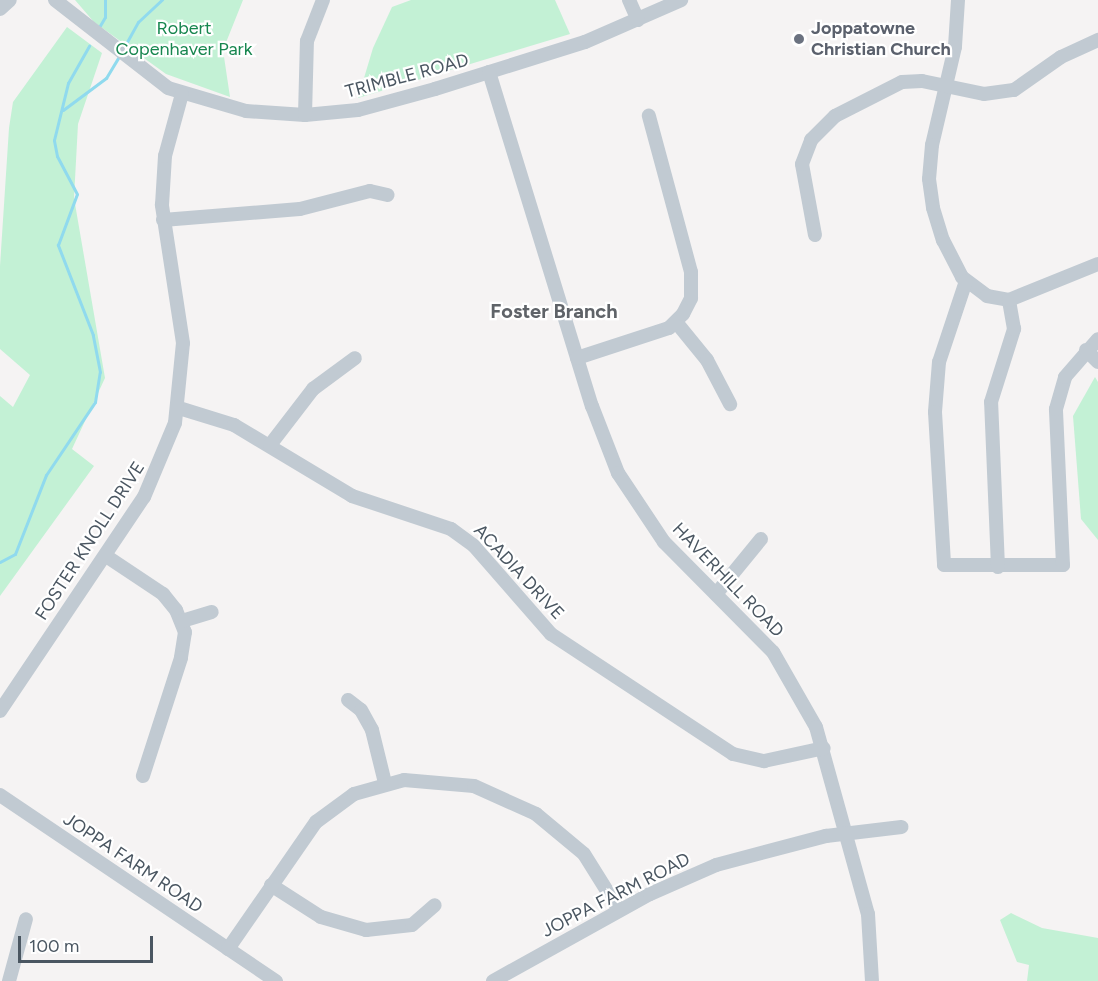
<!DOCTYPE html>
<style>
body{margin:0}
#map{position:relative;width:1098px;height:981px;overflow:hidden;background:#f5f3f3;font-family:Figtree,sans-serif}
div>[style]{position:absolute}
.green>*{inset:0;background:#c3f1d5}
.stream>*{height:3px;margin:-1.5px;padding:0 1.5px;transform-origin:1.5px;border-radius:1.5px;background:#90daee}
.minor>*{height:14px;margin:-7px;padding:0 7px;transform-origin:7px;border-radius:7px;background:#c1cad2}
.dots>*{width:16px;height:16px;translate:-50% -50%;box-sizing:border-box;border:3px solid #fff;border-radius:50%}
span{translate:-50% -50%;white-space:nowrap;text-align:center;line-height:1.15;-webkit-text-stroke:4.5px #fff;paint-order:stroke}
.park-label{font-size:18px;color:#17864f}
.worship-label{font-size:18px;color:#5b616d;font-weight:700}
.left{translate:0 -50%;text-align:left}
.street-label{font-size:18px;color:#4a5661}
.neighbourhood-label{font-size:20px;color:#5f6368;font-weight:700}
.scale{position:absolute;left:18px;top:936px;width:135px;height:27px;box-sizing:border-box;border:3px solid #4a5661;border-top:0;padding-left:8px;font-size:18px;line-height:21px;white-space:nowrap;color:#4a5661;-webkit-text-stroke:4px #fff;paint-order:stroke}
</style>
<div id="map">
<div class="green">
<div style="clip-path:polygon(75px 0,243px 0,223px 50px,230px 97px,166px 74px,94px 22px)"></div>
<div style="clip-path:polygon(411px 0,555px 0,570px 34px,358px 98px,373px 48px,392px 7px)"></div>
<div style="clip-path:polygon(67px 27px,102px 53px,78px 124px,74px 198px,105px 378px,72px 449px,94px 466px,0 596px,0 396px,13px 407px,30px 375px,0 349px,0 266px,9px 128px,13px 102px)"></div>
<div style="clip-path:polygon(1095px 377px,1098px 382px,1098px 540px,1081px 519px,1073px 416px)"></div>
<div style="clip-path:polygon(1011px 913px,1042px 928px,1098px 938px,1098px 981px,1027px 981px,1029px 965px,1017px 962px,1000px 920px)"></div>
</div>
<div class="stream">
<div style="left:98px;top:29px;width:14px;rotate:-60deg"></div>
<div style="left:105px;top:17px;width:17px;rotate:-90deg"></div>
<div style="left:123px;top:49px;width:31px;rotate:-61deg"></div>
<div style="left:138px;top:22px;width:33px;rotate:-43deg"></div>
<div style="left:63px;top:110px;width:54px;rotate:-36.7deg"></div>
<div style="left:106px;top:78px;width:27px;rotate:-59deg"></div>
<div style="left:0;top:562px;width:17px;rotate:-28deg"></div>
<div style="left:15px;top:554px;width:85px;rotate:-68.6deg"></div>
<div style="left:46px;top:475px;width:88px;rotate:-56.1deg"></div>
<div style="left:95px;top:402px;width:30px;rotate:-81deg"></div>
<div style="left:100px;top:372px;width:38px;rotate:-101deg"></div>
<div style="left:93px;top:335px;width:97px;rotate:-111.3deg"></div>
<div style="left:58px;top:245px;width:54px;rotate:-69.6deg"></div>
<div style="left:77px;top:194px;width:43px;rotate:-117.8deg"></div>
<div style="left:57px;top:156px;width:16px;rotate:-101deg"></div>
<div style="left:54px;top:140px;width:59px;rotate:-76.2deg"></div>
<div style="left:68px;top:83px;width:43px;rotate:-60.4deg"></div>
</div>
<div class="minor">
<div style="left:55px;top:0;width:143px;rotate:37.9deg"></div>
<div style="left:168px;top:88px;width:81px;rotate:16.4deg"></div>
<div style="left:246px;top:111px;width:59px;rotate:3.9deg"></div>
<div style="left:305px;top:115px;width:53px;rotate:-5.4deg"></div>
<div style="left:358px;top:110px;width:80px;rotate:-15.3deg"></div>
<div style="left:435px;top:89px;width:157px;rotate:-17.4deg"></div>
<div style="left:585px;top:42px;width:105px;rotate:-23.6deg"></div>
<div style="left:629px;top:0;width:22px;rotate:66deg"></div>
<div style="left:958px;top:0;width:47px;rotate:93.7deg"></div>
<div style="left:955px;top:47px;width:101px;rotate:103.2deg"></div>
<div style="left:932px;top:145px;width:34px;rotate:95deg"></div>
<div style="left:929px;top:179px;width:29px;rotate:82deg"></div>
<div style="left:933px;top:208px;width:34px;rotate:73deg"></div>
<div style="left:943px;top:240px;width:42px;rotate:62.8deg"></div>
<div style="left:962px;top:277px;width:31px;rotate:37deg"></div>
<div style="left:987px;top:296px;width:22px;rotate:10deg"></div>
<div style="left:0;top:9px;width:13px;rotate:-42deg"></div>
<div style="left:489px;top:72px;width:350px;rotate:72.9deg"></div>
<div style="left:592px;top:406px;width:72px;rotate:68.8deg"></div>
<div style="left:618px;top:473px;width:83px;rotate:56.3deg"></div>
<div style="left:664px;top:542px;width:155px;rotate:45.3deg"></div>
<div style="left:773px;top:652px;width:86px;rotate:60.2deg"></div>
<div style="left:816px;top:727px;width:194px;rotate:74.5deg"></div>
<div style="left:868px;top:914px;width:67px;rotate:86.6deg"></div>
<div style="left:305px;top:115px;width:74px;rotate:-88.5deg"></div>
<div style="left:307px;top:41px;width:44px;rotate:-68.7deg"></div>
<div style="left:163px;top:220px;width:137px;rotate:-4.6deg"></div>
<div style="left:300px;top:209px;width:72px;rotate:-14.4deg"></div>
<div style="left:370px;top:191px;width:18px;rotate:13deg"></div>
<div style="left:815px;top:235px;width:72px;rotate:-100.4deg"></div>
<div style="left:802px;top:164px;width:26px;rotate:-69deg"></div>
<div style="left:811px;top:140px;width:34px;rotate:-45deg"></div>
<div style="left:835px;top:116px;width:75px;rotate:-26.9deg"></div>
<div style="left:902px;top:82px;width:20px;rotate:-3deg"></div>
<div style="left:922px;top:81px;width:63px;rotate:11.8deg"></div>
<div style="left:984px;top:94px;width:30px;rotate:-8deg"></div>
<div style="left:1014px;top:90px;width:57px;rotate:-35.1deg"></div>
<div style="left:1061px;top:57px;width:41px;rotate:-24.7deg"></div>
<div style="left:966px;top:281px;width:85px;rotate:108.4deg"></div>
<div style="left:939px;top:362px;width:50px;rotate:94.6deg"></div>
<div style="left:935px;top:412px;width:153px;rotate:86.6deg"></div>
<div style="left:944px;top:565px;width:119px"></div>
<div style="left:1063px;top:565px;width:156px;rotate:-92.6deg"></div>
<div style="left:1056px;top:409px;width:33px;rotate:-74deg"></div>
<div style="left:1065px;top:377px;width:50px;rotate:-49deg"></div>
<div style="left:676px;top:322px;width:49px;rotate:50.8deg"></div>
<div style="left:707px;top:360px;width:50px;rotate:62.4deg"></div>
<div style="left:1086px;top:350px;width:17px;rotate:45deg"></div>
<div style="left:577px;top:358px;width:97px;rotate:-18.1deg"></div>
<div style="left:669px;top:328px;width:20px;rotate:-45deg"></div>
<div style="left:683px;top:314px;width:18px;rotate:-63deg"></div>
<div style="left:691px;top:298px;width:26px;rotate:-90deg"></div>
<div style="left:691px;top:272px;width:162px;rotate:-105.1deg"></div>
<div style="left:179px;top:408px;width:58px;rotate:17.2deg"></div>
<div style="left:234px;top:425px;width:138px;rotate:31deg"></div>
<div style="left:352px;top:496px;width:104px;rotate:18.4deg"></div>
<div style="left:451px;top:529px;width:29px;rotate:36deg"></div>
<div style="left:474px;top:546px;width:117px;rotate:48.8deg"></div>
<div style="left:551px;top:634px;width:218px;rotate:33.4deg"></div>
<div style="left:733px;top:754px;width:32px;rotate:13deg"></div>
<div style="left:764px;top:761px;width:61px;rotate:-12.2deg"></div>
<div style="left:270px;top:445px;width:71px;rotate:-52.5deg"></div>
<div style="left:313px;top:389px;width:52px;rotate:-36.4deg"></div>
<div style="left:106px;top:556px;width:69px;rotate:33.7deg"></div>
<div style="left:163px;top:594px;width:21px;rotate:51deg"></div>
<div style="left:176px;top:610px;width:24px;rotate:68deg"></div>
<div style="left:185px;top:632px;width:26px;rotate:99deg"></div>
<div style="left:181px;top:658px;width:124px;rotate:107.9deg"></div>
<div style="left:998px;top:567px;width:165px;rotate:-92.4deg"></div>
<div style="left:991px;top:402px;width:77px;rotate:-72.5deg"></div>
<div style="left:1014px;top:329px;width:29px;rotate:-100deg"></div>
<div style="left:1009px;top:300px;width:96px;rotate:-22deg"></div>
<div style="left:716px;top:594px;width:71px;rotate:-50.7deg"></div>
<div style="left:182px;top:621px;width:31px;rotate:-17deg"></div>
<div style="left:348px;top:700px;width:16px;rotate:38deg"></div>
<div style="left:361px;top:710px;width:23px;rotate:61deg"></div>
<div style="left:372px;top:730px;width:55px;rotate:76.2deg"></div>
<div style="left:0;top:711px;width:258px;rotate:-56.1deg"></div>
<div style="left:144px;top:497px;width:80px;rotate:-67.3deg"></div>
<div style="left:175px;top:423px;width:80px;rotate:-84.3deg"></div>
<div style="left:183px;top:343px;width:140px;rotate:-98.7deg"></div>
<div style="left:162px;top:205px;width:49px;rotate:-86.5deg"></div>
<div style="left:165px;top:156px;width:64px;rotate:-74.7deg"></div>
<div style="left:0;top:795px;width:333px;rotate:34deg"></div>
<div style="left:271px;top:885px;width:59px;rotate:32.6deg"></div>
<div style="left:321px;top:917px;width:47px;rotate:16.1deg"></div>
<div style="left:366px;top:930px;width:46px;rotate:-6.2deg"></div>
<div style="left:412px;top:925px;width:30px;rotate:-41deg"></div>
<div style="left:228px;top:949px;width:155px;rotate:-55.3deg"></div>
<div style="left:316px;top:822px;width:47px;rotate:-36.4deg"></div>
<div style="left:354px;top:794px;width:52px;rotate:-15.6deg"></div>
<div style="left:404px;top:780px;width:70px;rotate:4.9deg"></div>
<div style="left:474px;top:786px;width:68px;rotate:24.3deg"></div>
<div style="left:536px;top:814px;width:62px;rotate:39.8deg"></div>
<div style="left:584px;top:854px;width:66px;rotate:58deg"></div>
<div style="left:9px;top:981px;width:64px;rotate:-74.7deg"></div>
<div style="left:493px;top:981px;width:179px;rotate:-29deg"></div>
<div style="left:650px;top:894px;width:72px;rotate:-23.7deg"></div>
<div style="left:716px;top:865px;width:114px;rotate:-14.8deg"></div>
<div style="left:826px;top:836px;width:76px;rotate:-6.8deg"></div>
</div>
<div class="dots">
<div style="left:799px;top:39px;background:#6b7280"></div>
</div>
<div class="park-label">
<span style="left:184px;top:39px">Robert<br>Copenhaver Park</span>
</div>
<div class="worship-label">
<span class="left" style="left:811px;top:39px">Joppatowne<br>Christian Church</span>
</div>
<div class="street-label">
<span style="left:407px;top:76px;rotate:-15deg">TRIMBLE ROAD</span>
<span style="left:90px;top:541px;rotate:-57deg">FOSTER KNOLL DRIVE</span>
<span style="left:519px;top:572px;rotate:47deg">ACADIA DRIVE</span>
<span style="left:728px;top:580px;rotate:46deg">HAVERHILL ROAD</span>
<span style="left:133px;top:863px;rotate:34deg">JOPPA FARM ROAD</span>
<span style="left:616px;top:895px;rotate:-27deg">JOPPA FARM ROAD</span>
</div>
<div class="neighbourhood-label">
<span style="left:554px;top:311px">Foster Branch</span>
</div>
<div class="scale">100 m</div>
</div>
